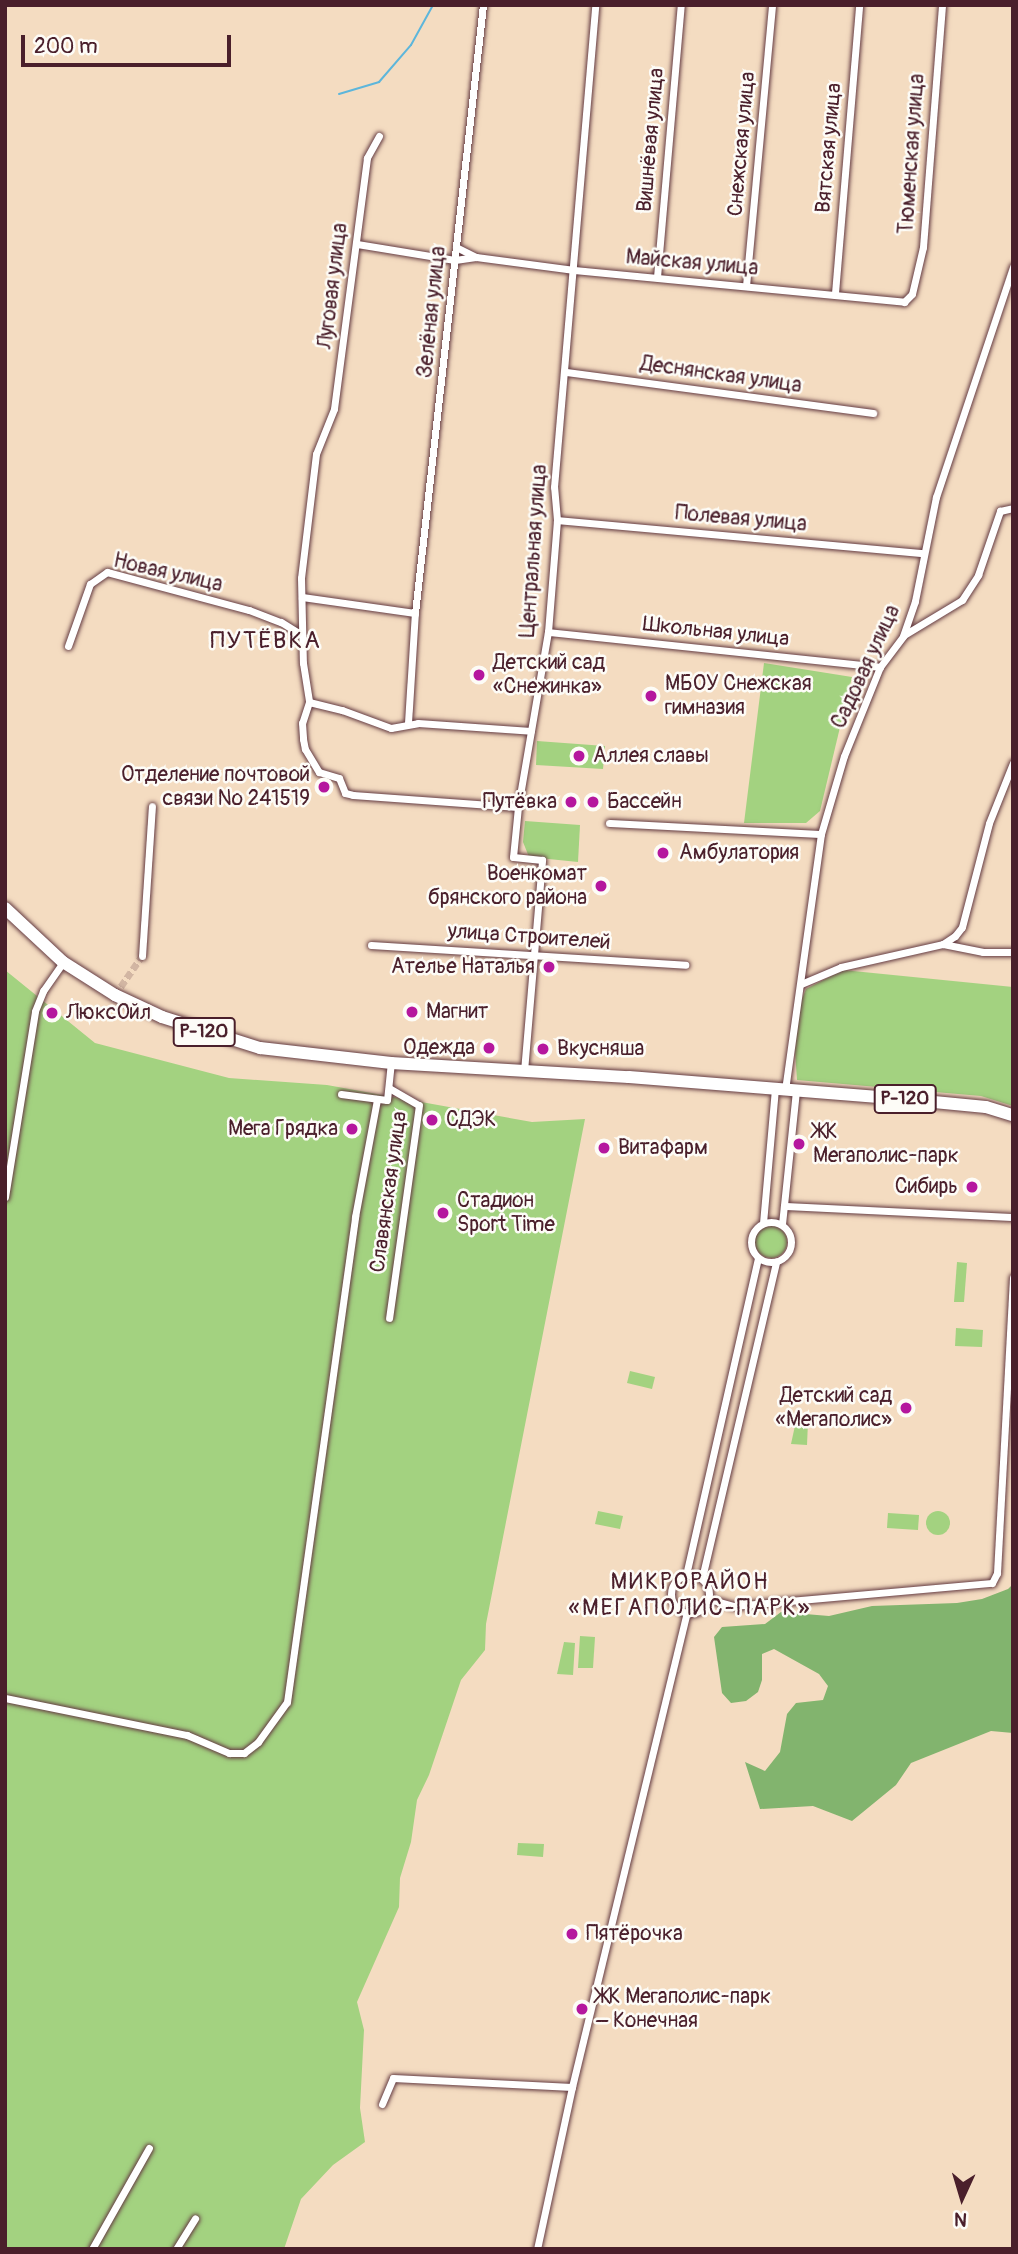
<!DOCTYPE html>
<meta charset="utf-8">
<style>
body{margin:0}
#map{position:relative;width:1018px;height:2254px;overflow:hidden;background:#f4dcc1;font-family:Pangolin,sans-serif}
div>[style]{position:absolute}
.green>*{inset:0;background:#a3d280}
.round{border-radius:50%}
.forest>*{inset:0;background:#82b46e}
.stream>*{height:2px;margin:-1px;padding:0 1px;transform-origin:1px;border-radius:1px;background:#5db6db}
.minor-tunnel>*{height:7px;margin-top:-3.5px;transform-origin:0;background:repeating-linear-gradient(90deg,#d2b6a3 0 7px,transparent 0 10.5px)}
.roads{filter:drop-shadow(0 0 2px #643b42) drop-shadow(0 0 2px #643b42)}
.minor>*{height:7px;margin:-3.5px;padding:0 3.5px;transform-origin:3.5px;border-radius:3.5px;background:#fff}
.minor>.ring{margin:-3.5px;padding:0;box-sizing:content-box;background:none;border:7px solid #fff;border-radius:50%}
.primary>*{height:12px;margin:-6px;padding:0 6px;transform-origin:6px;border-radius:6px;background:#fff}
.dots>*{width:19px;height:19px;translate:-50% -50%;box-sizing:border-box;border:4px solid #fdfcf7;border-radius:50%}
span{translate:-50% -50%;white-space:nowrap;text-align:center;line-height:1.15;-webkit-text-stroke:5px #fdfcf7;paint-order:stroke}
.shield-label span{padding:2px 5px;background:#fdfcf7;border:2px solid;border-radius:5px;-webkit-text-stroke-width:0}
.shield-label{font-size:19px;color:#4a1f2b;font-weight:700}
.street-label{font-size:21px;color:#4a1f2b}
.poi-label{font-size:21px;color:#4a1f2b}
.left{translate:0 -50%;text-align:left}
.right{translate:-100% -50%;text-align:right}
.neighbourhood-label{font-size:23px;color:#4a1f2b;letter-spacing:2px}
.quarter-label{font-size:24px;color:#4a1f2b;letter-spacing:2px}
.frame{position:absolute;inset:0;border:7px solid #4a1f2b;pointer-events:none}
.north{position:absolute;left:927px;top:2163px;width:70px;height:70px;-webkit-text-stroke:5px #fdfcf7;paint-order:stroke;rotate:184deg;font-size:19px;font-weight:700;line-height:28px;text-align:center;color:#4a1f2b}
.north::after{content:'';display:block;margin:auto;width:24px;height:32px;background:#4a1f2b;clip-path:polygon(50% 0,100% 100%,50% 72%,0 100%)}
.scale{position:absolute;left:21px;top:35px;width:210px;height:32px;box-sizing:border-box;border:4px solid #4a1f2b;border-top:0;padding-left:9px;font-size:21px;line-height:24px;white-space:nowrap;color:#4a1f2b;-webkit-text-stroke:5px #fdfcf7;paint-order:stroke}
</style>
<div id="map">
<div class="green">
<div style="clip-path:polygon(764px 663px,852px 677px,820px 811px,806px 823px,744px 823px)"></div>
<div style="clip-path:polygon(537px 741px,605px 746px,603px 769px,536px 765px)"></div>
<div style="clip-path:polygon(525px 821px,580px 825px,578px 862px,529px 857px,523px 842px)"></div>
<div style="clip-path:polygon(5px 970px,95px 1043px,229px 1078px,327px 1085px,532px 1122px,585px 1119px,486px 1624px,485px 1650px,461px 1680px,429px 1775px,417px 1800px,411px 1842px,400px 1878px,399px 1907px,357px 2002px,364px 2030px,360px 2108px,365px 2142px,333px 2165px,301px 2199px,284px 2249px,5px 2249px)"></div>
<div style="clip-path:polygon(843px 970px,1013px 987px,1013px 1106px,981px 1096px,797px 1080px,795px 1051px,800px 1004px,806px 989px)"></div>
<div class="round" style="left:755px;top:1226px;width:32px;height:32px"></div>
<div style="clip-path:polygon(957px 1262px,967px 1263px,964px 1302px,954px 1302px)"></div>
<div style="clip-path:polygon(956px 1328px,983px 1330px,982px 1347px,955px 1346px)"></div>
<div style="clip-path:polygon(630px 1371px,655px 1377px,652px 1389px,627px 1383px)"></div>
<div style="clip-path:polygon(796px 1421px,808px 1422px,807px 1445px,791px 1444px)"></div>
<div class="round" style="left:926px;top:1511px;width:24px;height:24px"></div>
<div style="clip-path:polygon(598px 1511px,623px 1516px,620px 1529px,595px 1524px)"></div>
<div style="clip-path:polygon(888px 1513px,919px 1515px,918px 1530px,887px 1528px)"></div>
<div style="clip-path:polygon(580px 1636px,595px 1637px,593px 1668px,578px 1668px)"></div>
<div style="clip-path:polygon(564px 1642px,575px 1643px,573px 1675px,557px 1674px)"></div>
<div style="clip-path:polygon(518px 1843px,544px 1844px,543px 1857px,517px 1855px)"></div>
</div>
<div class="forest">
<div style="clip-path:polygon(1013px 1584px,1013px 1733px,991px 1731px,911px 1763px,896px 1785px,852px 1821px,813px 1806px,760px 1809px,745px 1762px,765px 1771px,780px 1752px,787px 1714px,796px 1703px,823px 1700px,828px 1686px,819px 1674px,774px 1649px,762px 1654px,762px 1680px,758px 1692px,746px 1701px,731px 1703px,722px 1693px,714px 1637px,722px 1627px,765px 1624px,781px 1612px,829px 1616px,872px 1606px,957px 1603px,982px 1599px,1008px 1589px)"></div>
</div>
<div class="stream">
<div style="left:339px;top:94px;width:42px;rotate:-16.7deg"></div>
<div style="left:379px;top:82px;width:49px;rotate:-49.1deg"></div>
<div style="left:411px;top:45px;width:46px;rotate:-61.2deg"></div>
</div>
<div class="minor-tunnel">
<div style="left:115px;top:995px;width:47px;rotate:-55.3deg"></div>
</div>
<div class="roads">
<div class="minor">
<div style="left:379px;top:136px;width:25px;rotate:119deg"></div>
<div style="left:367px;top:158px;width:253px;rotate:97.5deg"></div>
<div style="left:334px;top:409px;width:48px;rotate:111.8deg"></div>
<div style="left:316px;top:454px;width:125px;rotate:96.9deg"></div>
<div style="left:301px;top:578px;width:85px;rotate:88.7deg"></div>
<div style="left:303px;top:663px;width:39px;rotate:81deg"></div>
<div style="left:309px;top:702px;width:22px;rotate:108deg"></div>
<div style="left:302px;top:723px;width:16px;rotate:86deg"></div>
<div style="left:303px;top:739px;width:10px;rotate:79deg"></div>
<div style="left:305px;top:749px;width:27px;rotate:59deg"></div>
<div style="left:319px;top:772px;width:21px;rotate:17deg"></div>
<div style="left:339px;top:778px;width:16px;rotate:68deg"></div>
<div style="left:345px;top:793px;width:8px;rotate:14deg"></div>
<div style="left:353px;top:795px;width:165px;rotate:4.2deg"></div>
<div style="left:357px;top:244px;width:99px;rotate:9.3deg"></div>
<div style="left:455px;top:260px;width:21px;rotate:-8deg"></div>
<div style="left:456px;top:247px;width:22px;rotate:27deg"></div>
<div style="left:476px;top:257px;width:99px;rotate:7.6deg"></div>
<div style="left:574px;top:270px;width:332px;rotate:5.5deg"></div>
<div style="left:904px;top:302px;width:11px;rotate:-45deg"></div>
<div style="left:912px;top:294px;width:48px;rotate:-76.8deg"></div>
<div style="left:923px;top:247px;width:243px;rotate:-85.5deg"></div>
<div style="left:657px;top:277px;width:273px;rotate:-85deg"></div>
<div style="left:746px;top:286px;width:282px;rotate:-84.7deg"></div>
<div style="left:835px;top:293px;width:289px;rotate:-85.2deg"></div>
<div style="left:566px;top:372px;width:310px;rotate:7.6deg"></div>
<div style="left:557px;top:520px;width:367px;rotate:5.2deg"></div>
<div style="left:302px;top:597px;width:114px;rotate:8.1deg"></div>
<div style="left:548px;top:632px;width:334px;rotate:6deg"></div>
<div style="left:904px;top:635px;width:68px;rotate:-31.1deg"></div>
<div style="left:962px;top:600px;width:30px;rotate:-57deg"></div>
<div style="left:978px;top:575px;width:68px;rotate:-71deg"></div>
<div style="left:1000px;top:511px;width:13px;rotate:-13deg"></div>
<div style="left:68px;top:646px;width:66px;rotate:-70.5deg"></div>
<div style="left:90px;top:584px;width:21px;rotate:-35deg"></div>
<div style="left:107px;top:572px;width:147px;rotate:15deg"></div>
<div style="left:249px;top:610px;width:34px;rotate:21deg"></div>
<div style="left:281px;top:622px;width:25px;rotate:32deg"></div>
<div style="left:309px;top:702px;width:34px;rotate:14deg"></div>
<div style="left:342px;top:710px;width:52px;rotate:20.2deg"></div>
<div style="left:391px;top:728px;width:27px;rotate:-10deg"></div>
<div style="left:418px;top:723px;width:113px;rotate:4deg"></div>
<div style="left:408px;top:723px;width:110px;rotate:-86.4deg"></div>
<div style="left:415px;top:613px;width:612px;rotate:-83.62deg"></div>
<div style="left:609px;top:823px;width:212px;rotate:3deg"></div>
<div style="left:943px;top:944px;width:41px;rotate:11.3deg"></div>
<div style="left:983px;top:952px;width:30px"></div>
<div style="left:371px;top:945px;width:315px;rotate:3.6deg"></div>
<div style="left:142px;top:956px;width:150px;rotate:-86.2deg"></div>
<div style="left:801px;top:984px;width:43px;rotate:-23deg"></div>
<div style="left:841px;top:967px;width:105px;rotate:-12.7deg"></div>
<div style="left:943px;top:944px;width:14px;rotate:-34deg"></div>
<div style="left:955px;top:936px;width:11px;rotate:-52deg"></div>
<div style="left:962px;top:927px;width:107px;rotate:-75.4deg"></div>
<div style="left:989px;top:823px;width:65px;rotate:-68.2deg"></div>
<div style="left:524px;top:1071px;width:212px;rotate:-85.1deg"></div>
<div style="left:542px;top:860px;width:29px;rotate:-174deg"></div>
<div style="left:513px;top:857px;width:50px;rotate:-84.3deg"></div>
<div style="left:518px;top:807px;width:178px;rotate:-80.3deg"></div>
<div style="left:548px;top:632px;width:112px;rotate:-85.4deg"></div>
<div style="left:557px;top:520px;width:33px;rotate:-95deg"></div>
<div style="left:554px;top:487px;width:484px;rotate:-85.1deg"></div>
<div style="left:389px;top:1088px;width:34px;rotate:30deg"></div>
<div style="left:419px;top:1105px;width:215px;rotate:98deg"></div>
<div style="left:785px;top:1090px;width:259px;rotate:-82deg"></div>
<div style="left:821px;top:834px;width:81px;rotate:-73.6deg"></div>
<div style="left:844px;top:756px;width:96px;rotate:-68deg"></div>
<div style="left:880px;top:667px;width:39px;rotate:-53deg"></div>
<div style="left:903px;top:636px;width:37px;rotate:-71deg"></div>
<div style="left:915px;top:601px;width:106px;rotate:-78.6deg"></div>
<div style="left:936px;top:497px;width:243px;rotate:-71.5deg"></div>
<div style="left:341px;top:1094px;width:46px;rotate:7.4deg"></div>
<div style="left:387px;top:1100px;width:37px;rotate:-84deg"></div>
<div style="left:5px;top:1197px;width:188px;rotate:-80.8deg"></div>
<div style="left:35px;top:1011px;width:22px;rotate:-68deg"></div>
<div style="left:43px;top:991px;width:35px;rotate:-55deg"></div>
<div style="left:784px;top:1206px;width:229px;rotate:2.8deg"></div>
<div class="ring" style="left:751px;top:1222px;width:33px;height:33px"></div>
<div style="left:763px;top:1223px;width:135px;rotate:-84.9deg"></div>
<div style="left:782px;top:1224px;width:135px;rotate:-84deg"></div>
<div class="ring" style="left:671px;top:1575px;width:31px;height:31px"></div>
<div style="left:686px;top:1575px;width:325px;rotate:-77.2deg"></div>
<div style="left:702px;top:1578px;width:325px;rotate:-76.8deg"></div>
<div style="left:709px;top:1599px;width:25px;rotate:16deg"></div>
<div style="left:733px;top:1606px;width:260px;rotate:-5.1deg"></div>
<div style="left:992px;top:1583px;width:11px;rotate:-63deg"></div>
<div style="left:997px;top:1573px;width:296px;rotate:-86.9deg"></div>
<div style="left:5px;top:1698px;width:186px;rotate:11.5deg"></div>
<div style="left:187px;top:1735px;width:46px;rotate:23.2deg"></div>
<div style="left:229px;top:1753px;width:15px"></div>
<div style="left:244px;top:1753px;width:18px;rotate:-38deg"></div>
<div style="left:258px;top:1742px;width:49px;rotate:-54.1deg"></div>
<div style="left:287px;top:1702px;width:490px;rotate:-82deg"></div>
<div style="left:355px;top:1217px;width:120px;rotate:-79.4deg"></div>
<div style="left:382px;top:2104px;width:28px;rotate:-67deg"></div>
<div style="left:393px;top:2078px;width:179px;rotate:2.9deg"></div>
<div style="left:92px;top:2249px;width:116px;rotate:-60.6deg"></div>
<div style="left:176px;top:2249px;width:36px;rotate:-58deg"></div>
<div style="left:537px;top:2249px;width:166px;rotate:-77.8deg"></div>
<div style="left:572px;top:2087px;width:488px;rotate:-76.4deg"></div>
</div>
<div class="primary">
<div style="left:5px;top:908px;width:79px;rotate:43deg"></div>
<div style="left:63px;top:962px;width:62px;rotate:32.4deg"></div>
<div style="left:115px;top:995px;width:52px;rotate:25.1deg"></div>
<div style="left:162px;top:1017px;width:103px;rotate:17.6deg"></div>
<div style="left:260px;top:1048px;width:132px;rotate:6.5deg"></div>
<div style="left:391px;top:1063px;width:238px;rotate:3.4deg"></div>
<div style="left:629px;top:1077px;width:275px;rotate:4.6deg"></div>
<div style="left:903px;top:1099px;width:83px;rotate:5.5deg"></div>
<div style="left:986px;top:1107px;width:28px;rotate:17deg"></div>
</div>
</div>
<div class="dots">
<div style="left:479px;top:675px;background:#b5179e"></div>
<div style="left:651px;top:696px;background:#b5179e"></div>
<div style="left:579px;top:756px;background:#b5179e"></div>
<div style="left:324px;top:787px;background:#b5179e"></div>
<div style="left:571px;top:802px;background:#b5179e"></div>
<div style="left:593px;top:802px;background:#b5179e"></div>
<div style="left:663px;top:853px;background:#b5179e"></div>
<div style="left:601px;top:886px;background:#b5179e"></div>
<div style="left:549px;top:967px;background:#b5179e"></div>
<div style="left:412px;top:1012px;background:#b5179e"></div>
<div style="left:52px;top:1013px;background:#b5179e"></div>
<div style="left:489px;top:1048px;background:#b5179e"></div>
<div style="left:543px;top:1049px;background:#b5179e"></div>
<div style="left:432px;top:1120px;background:#b5179e"></div>
<div style="left:352px;top:1129px;background:#b5179e"></div>
<div style="left:799px;top:1144px;background:#b5179e"></div>
<div style="left:604px;top:1148px;background:#b5179e"></div>
<div style="left:972px;top:1187px;background:#b5179e"></div>
<div style="left:443px;top:1213px;background:#b5179e"></div>
<div style="left:906px;top:1408px;background:#b5179e"></div>
<div style="left:572px;top:1934px;background:#b5179e"></div>
<div style="left:582px;top:2009px;background:#b5179e"></div>
</div>
<div class="shield-label">
<span style="left:204px;top:1032px">Р-120</span>
<span style="left:905px;top:1099px">Р-120</span>
</div>
<div class="street-label">
<span style="left:651px;top:140px;rotate:-85deg">Вишнёвая улица</span>
<span style="left:742px;top:144px;rotate:-85deg">Снежская улица</span>
<span style="left:829px;top:148px;rotate:-85deg">Вятская улица</span>
<span style="left:912px;top:154px;rotate:-86deg">Тюменская улица</span>
<span style="left:692px;top:263px;rotate:5deg">Майская улица</span>
<span style="left:333px;top:286px;rotate:-83deg">Луговая улица</span>
<span style="left:432px;top:312px;rotate:-84deg">Зелёная улица</span>
<span style="left:721px;top:375px;rotate:8deg">Деснянская улица</span>
<span style="left:741px;top:519px;rotate:5deg">Полевая улица</span>
<span style="left:534px;top:551px;rotate:-86deg">Центральная улица</span>
<span style="left:168px;top:573px;rotate:13deg">Новая улица</span>
<span style="left:716px;top:632px;rotate:6deg">Школьная улица</span>
<span style="left:866px;top:667px;rotate:-65deg">Садовая улица</span>
<span style="left:529px;top:937px;rotate:4deg">улица Строителей</span>
<span style="left:389px;top:1192px;rotate:-82deg">Славянская улица</span>
</div>
<div class="poi-label">
<span class="left" style="left:493px;top:675px">Детский сад<br>«Снежинка»</span>
<span class="left" style="left:665px;top:696px">МБОУ Снежская<br>гимназия</span>
<span class="left" style="left:593px;top:756px">Аллея славы</span>
<span class="right" style="left:310px;top:787px">Отделение почтовой<br>связи № 241519</span>
<span class="right" style="left:557px;top:802px">Путёвка</span>
<span class="left" style="left:607px;top:802px">Бассейн</span>
<span class="left" style="left:679px;top:853px">Амбулатория</span>
<span class="right" style="left:587px;top:886px">Военкомат<br>брянского района</span>
<span class="right" style="left:535px;top:967px">Ателье Наталья</span>
<span class="left" style="left:426px;top:1012px">Магнит</span>
<span class="left" style="left:66px;top:1013px">ЛюксОйл</span>
<span class="right" style="left:475px;top:1048px">Одежда</span>
<span class="left" style="left:557px;top:1049px">Вкусняша</span>
<span class="left" style="left:446px;top:1120px">СДЭК</span>
<span class="right" style="left:338px;top:1129px">Мега Грядка</span>
<span class="left" style="left:813px;top:1144px">ЖК<br>Мегаполис-парк</span>
<span class="left" style="left:618px;top:1148px">Витафарм</span>
<span class="right" style="left:958px;top:1187px">Сибирь</span>
<span class="left" style="left:457px;top:1213px">Стадион<br>Sport Time</span>
<span class="right" style="left:892px;top:1408px">Детский сад<br>«Мегаполис»</span>
<span class="left" style="left:586px;top:1934px">Пятёрочка</span>
<span class="left" style="left:596px;top:2009px">ЖК Мегаполис-парк<br>– Конечная</span>
</div>
<div class="neighbourhood-label">
<span style="left:690px;top:1595px">МИКРОРАЙОН<br>«МЕГАПОЛИС-ПАРК»</span>
</div>
<div class="quarter-label">
<span style="left:266px;top:641px">ПУТЁВКА</span>
</div>
<div class="frame"></div>
<div class="north">N</div>
<div class="scale">200 m</div>
</div>
